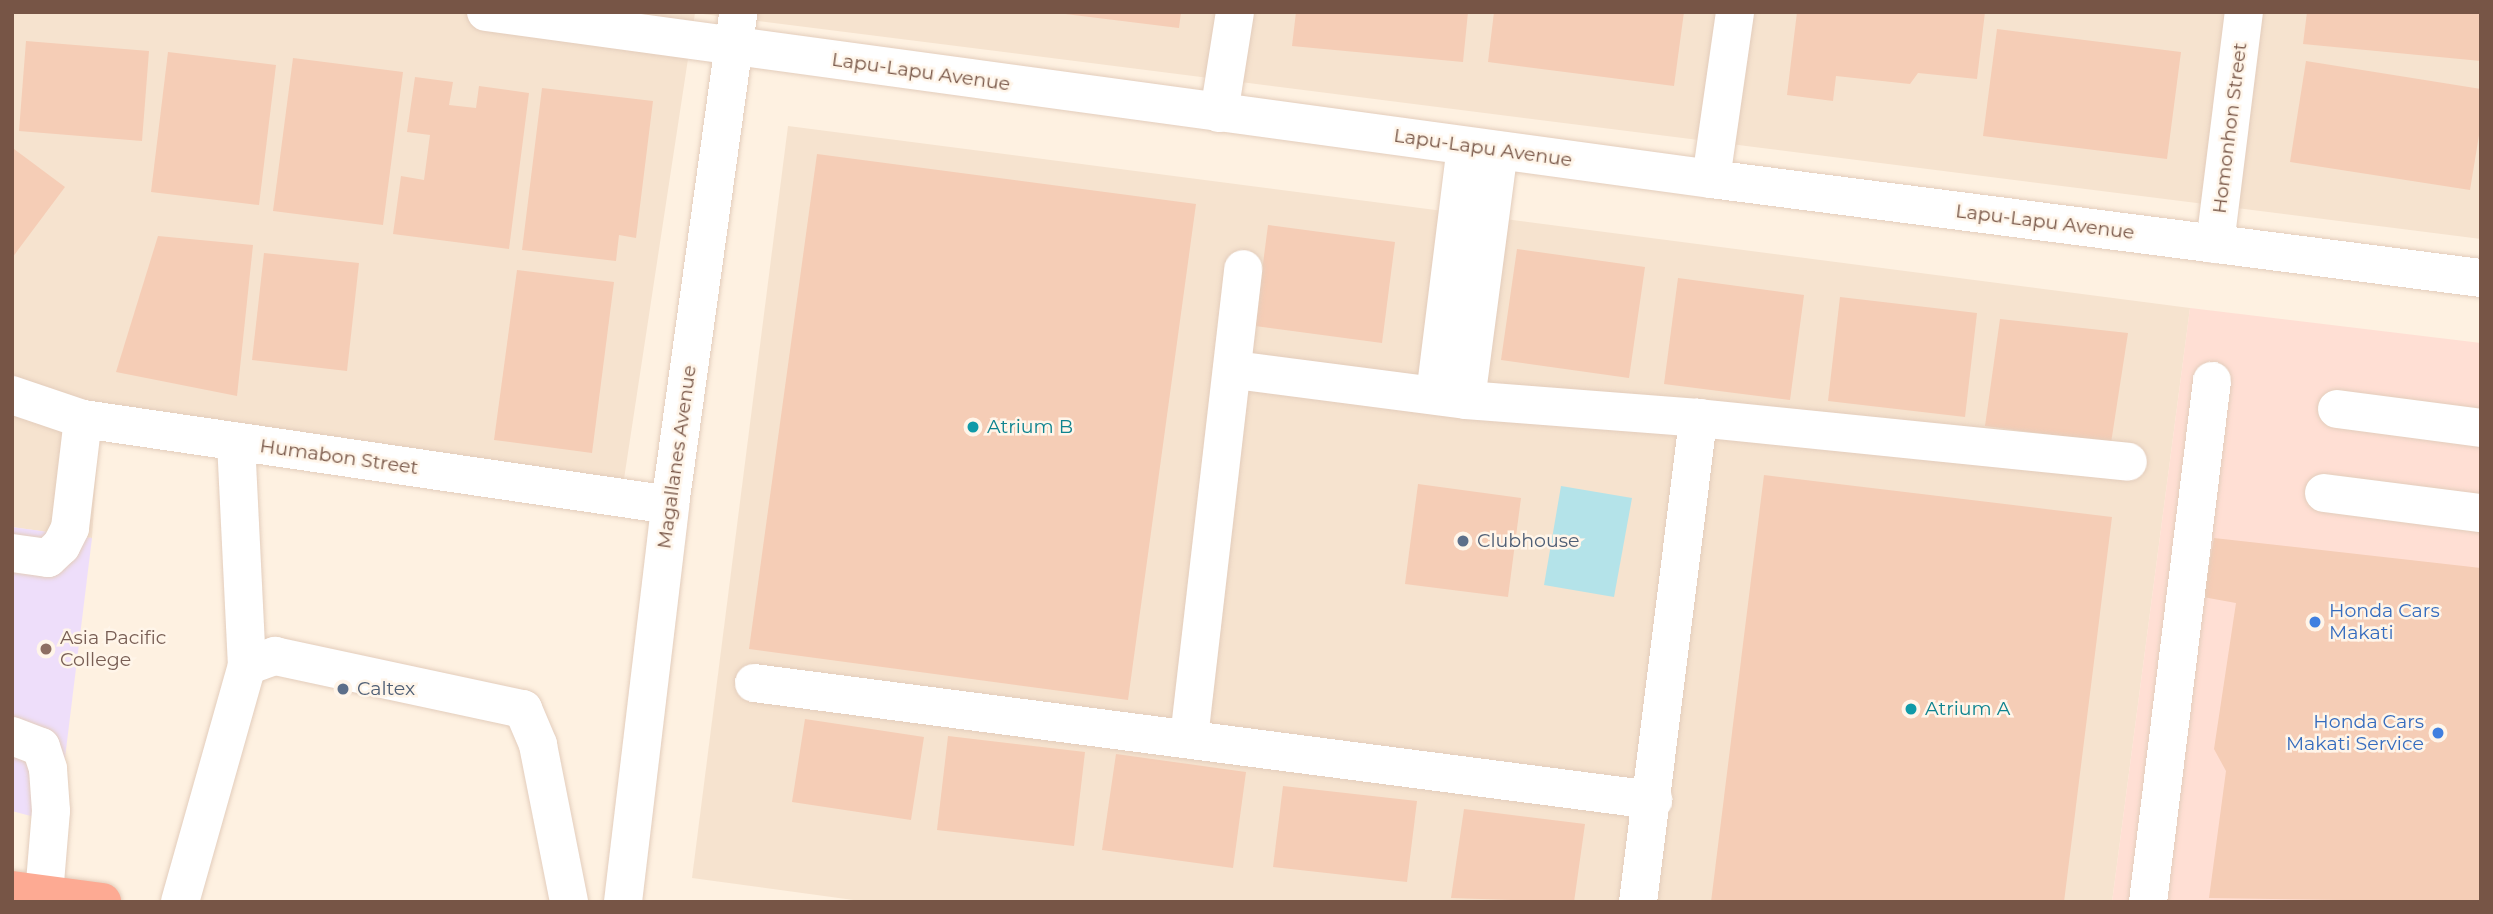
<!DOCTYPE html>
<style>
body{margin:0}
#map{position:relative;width:2493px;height:914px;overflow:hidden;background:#fef1e1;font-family:Montserrat,sans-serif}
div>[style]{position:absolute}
.residential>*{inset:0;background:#f6e3cf}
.commercial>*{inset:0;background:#ffdfd4}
.education>*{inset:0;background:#eedefa}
.water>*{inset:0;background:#b4e3e9}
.building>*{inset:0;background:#f5cdb6}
.roads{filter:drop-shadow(0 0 2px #e3cdbc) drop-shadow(0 0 2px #e3cdbc)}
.minor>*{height:38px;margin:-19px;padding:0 19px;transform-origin:19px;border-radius:19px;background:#fff}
.highway>*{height:38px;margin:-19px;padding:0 19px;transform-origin:19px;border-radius:19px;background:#fdaa93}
.dots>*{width:19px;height:19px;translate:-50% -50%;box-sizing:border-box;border:4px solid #fff5e9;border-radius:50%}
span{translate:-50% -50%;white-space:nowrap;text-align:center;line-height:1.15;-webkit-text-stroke:5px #fff5e9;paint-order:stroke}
.street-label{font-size:19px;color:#775546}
.culture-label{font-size:19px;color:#0d838f}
.left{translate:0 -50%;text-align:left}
.service-label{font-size:19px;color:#4e5e75}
.shop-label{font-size:19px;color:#366cbe}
.right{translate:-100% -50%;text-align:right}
.education-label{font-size:19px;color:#785e54}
.frame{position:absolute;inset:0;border:14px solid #775546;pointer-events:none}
</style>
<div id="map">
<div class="residential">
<div style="clip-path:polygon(12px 12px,2481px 12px,2481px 239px,695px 13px,624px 479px,101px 405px,92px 538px,12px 527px)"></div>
<div style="clip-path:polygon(788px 126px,2190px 308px,2112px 902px,868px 902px,692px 878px)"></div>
</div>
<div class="commercial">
<div style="clip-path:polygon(2190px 308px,2481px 343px,2481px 902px,2112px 902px)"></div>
</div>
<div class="education">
<div style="clip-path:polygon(12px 527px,92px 538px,57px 823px,12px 811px)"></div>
</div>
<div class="water">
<div style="clip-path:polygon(1561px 486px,1632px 498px,1614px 597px,1544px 585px)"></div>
</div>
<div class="building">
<div style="clip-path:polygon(1049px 12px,1181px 12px,1179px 28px)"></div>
<div style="clip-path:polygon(1296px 12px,1468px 12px,1463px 62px,1292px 46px)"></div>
<div style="clip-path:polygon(1494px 12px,1684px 12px,1674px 86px,1488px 62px)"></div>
<div style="clip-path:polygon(1797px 12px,1985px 12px,1977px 79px,1918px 73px,1910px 84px,1836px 76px,1833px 101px,1787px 95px)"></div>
<div style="clip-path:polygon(2307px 12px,2481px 12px,2481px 61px,2303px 44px)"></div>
<div style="clip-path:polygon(1997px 29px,2181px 52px,2167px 159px,1983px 136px)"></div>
<div style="clip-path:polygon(26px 41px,149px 51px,142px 141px,19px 131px)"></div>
<div style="clip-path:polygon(168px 52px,276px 65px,259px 205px,151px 192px)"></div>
<div style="clip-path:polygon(293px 58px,403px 72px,383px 225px,273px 211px)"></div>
<div style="clip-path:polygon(2306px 61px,2481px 89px,2481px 123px,2470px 190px,2290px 162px)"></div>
<div style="clip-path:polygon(415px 77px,453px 82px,449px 105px,476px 108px,479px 86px,529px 93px,509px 249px,393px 234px,401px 176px,424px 180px,430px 135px,407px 132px)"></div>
<div style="clip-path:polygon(542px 88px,653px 101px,636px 238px,619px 235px,616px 261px,522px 250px)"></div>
<div style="clip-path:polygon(14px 149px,65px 187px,12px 258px,12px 151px)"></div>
<div style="clip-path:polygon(817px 154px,1196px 204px,1128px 700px,749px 649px)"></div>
<div style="clip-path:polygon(1268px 225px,1395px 242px,1382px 343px,1255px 326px)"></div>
<div style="clip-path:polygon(158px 236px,253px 245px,237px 396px,116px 372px)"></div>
<div style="clip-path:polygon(1517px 249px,1645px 267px,1629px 378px,1501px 360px)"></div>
<div style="clip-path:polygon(264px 253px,359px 263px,347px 371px,252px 360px)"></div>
<div style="clip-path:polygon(517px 270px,614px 282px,592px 453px,494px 440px)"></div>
<div style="clip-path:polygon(1678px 278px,1804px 295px,1790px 400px,1664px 384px)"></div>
<div style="clip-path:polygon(1840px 297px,1977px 313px,1965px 417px,1828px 401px)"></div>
<div style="clip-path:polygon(2000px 319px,2128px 333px,2111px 443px,1985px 426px)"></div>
<div style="clip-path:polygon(1764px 475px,2112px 517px,2064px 902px,1711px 902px)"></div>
<div style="clip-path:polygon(1418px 484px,1521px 498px,1508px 597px,1405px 584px)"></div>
<div style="clip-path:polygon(2214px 538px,2481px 568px,2481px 902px,2209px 898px,2226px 771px,2214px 749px,2236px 603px,2203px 597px)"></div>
<div style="clip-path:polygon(805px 719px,924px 737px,911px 820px,792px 802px)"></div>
<div style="clip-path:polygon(948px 736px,1085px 752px,1074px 846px,937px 830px)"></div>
<div style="clip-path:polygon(1116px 754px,1246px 772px,1233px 868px,1102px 850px)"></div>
<div style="clip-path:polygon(1283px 786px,1417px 801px,1407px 882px,1273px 867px)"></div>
<div style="clip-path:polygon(1464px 809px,1585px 824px,1574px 902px,1451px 898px)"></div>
</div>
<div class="roads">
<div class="minor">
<div style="left:486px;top:12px;width:1236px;rotate:7.76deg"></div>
<div style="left:1711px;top:179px;width:776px;rotate:7.33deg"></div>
<div style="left:1219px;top:113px;width:102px;rotate:-81deg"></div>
<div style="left:1711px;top:179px;width:169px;rotate:-81.8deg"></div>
<div style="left:2215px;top:244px;width:234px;rotate:-82.9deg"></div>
<div style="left:1235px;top:370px;width:233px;rotate:7.4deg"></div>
<div style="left:1466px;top:400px;width:233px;rotate:4.4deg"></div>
<div style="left:1698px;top:418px;width:432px;rotate:5.8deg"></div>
<div style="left:12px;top:395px;width:75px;rotate:18.7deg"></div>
<div style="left:83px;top:419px;width:593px;rotate:8.33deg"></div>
<div style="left:1435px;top:395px;width:251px;rotate:-82.9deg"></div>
<div style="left:1466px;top:400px;width:251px;rotate:-82.5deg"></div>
<div style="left:2337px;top:409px;width:145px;rotate:7.5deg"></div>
<div style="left:236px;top:442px;width:224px;rotate:87.2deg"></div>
<div style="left:2324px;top:493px;width:158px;rotate:7.3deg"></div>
<div style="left:12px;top:553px;width:36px;rotate:8deg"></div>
<div style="left:48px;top:558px;width:18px;rotate:-43deg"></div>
<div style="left:61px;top:546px;width:20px;rotate:-63deg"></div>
<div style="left:70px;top:528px;width:110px;rotate:-83.2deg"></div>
<div style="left:754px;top:683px;width:907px;rotate:7.42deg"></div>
<div style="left:12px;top:736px;width:31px;rotate:21deg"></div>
<div style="left:41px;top:747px;width:23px;rotate:72deg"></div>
<div style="left:48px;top:769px;width:42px;rotate:85.9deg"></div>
<div style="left:51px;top:811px;width:83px;rotate:94.8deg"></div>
<div style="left:1189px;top:738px;width:472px;rotate:-83.4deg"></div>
<div style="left:180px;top:902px;width:245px;rotate:-74.2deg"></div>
<div style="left:247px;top:666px;width:30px;rotate:-20deg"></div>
<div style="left:275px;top:656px;width:254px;rotate:12.1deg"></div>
<div style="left:523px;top:709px;width:39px;rotate:67deg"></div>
<div style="left:538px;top:745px;width:160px;rotate:78.8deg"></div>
<div style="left:623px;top:902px;width:400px;rotate:-83.2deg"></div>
<div style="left:670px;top:505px;width:498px;rotate:-82.1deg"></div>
<div style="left:1638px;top:902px;width:488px;rotate:-82.9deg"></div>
<div style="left:2148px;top:902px;width:525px;rotate:-83deg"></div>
</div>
<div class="highway">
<div style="left:12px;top:890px;width:91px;rotate:7.6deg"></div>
</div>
</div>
<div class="dots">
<div style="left:973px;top:427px;background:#0f9aa8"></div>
<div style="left:1463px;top:541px;background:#5c6f8a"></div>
<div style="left:2315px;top:622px;background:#3f7fe0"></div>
<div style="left:46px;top:649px;background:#8d6e63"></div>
<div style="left:343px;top:689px;background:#5c6f8a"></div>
<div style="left:1911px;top:709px;background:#0f9aa8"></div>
<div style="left:2438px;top:733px;background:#3f7fe0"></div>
</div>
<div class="street-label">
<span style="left:921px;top:72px;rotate:8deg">Lapu-Lapu Avenue</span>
<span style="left:2230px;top:128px;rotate:-83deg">Homonhon Street</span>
<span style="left:1483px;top:148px;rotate:8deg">Lapu-Lapu Avenue</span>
<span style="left:2045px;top:222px;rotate:7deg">Lapu-Lapu Avenue</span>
<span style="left:339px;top:457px;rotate:8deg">Humabon Street</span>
<span style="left:677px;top:457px;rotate:-82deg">Magallanes Avenue</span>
</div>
<div class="culture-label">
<span class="left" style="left:987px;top:427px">Atrium B</span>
<span class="left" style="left:1925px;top:709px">Atrium A</span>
</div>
<div class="service-label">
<span class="left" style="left:1477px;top:541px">Clubhouse</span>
<span class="left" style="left:357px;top:689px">Caltex</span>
</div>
<div class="shop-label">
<span class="left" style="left:2329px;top:622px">Honda Cars<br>Makati</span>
<span class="right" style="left:2424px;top:733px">Honda Cars<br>Makati Service</span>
</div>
<div class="education-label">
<span class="left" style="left:60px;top:649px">Asia Pacific<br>College</span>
</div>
<div class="frame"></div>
</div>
